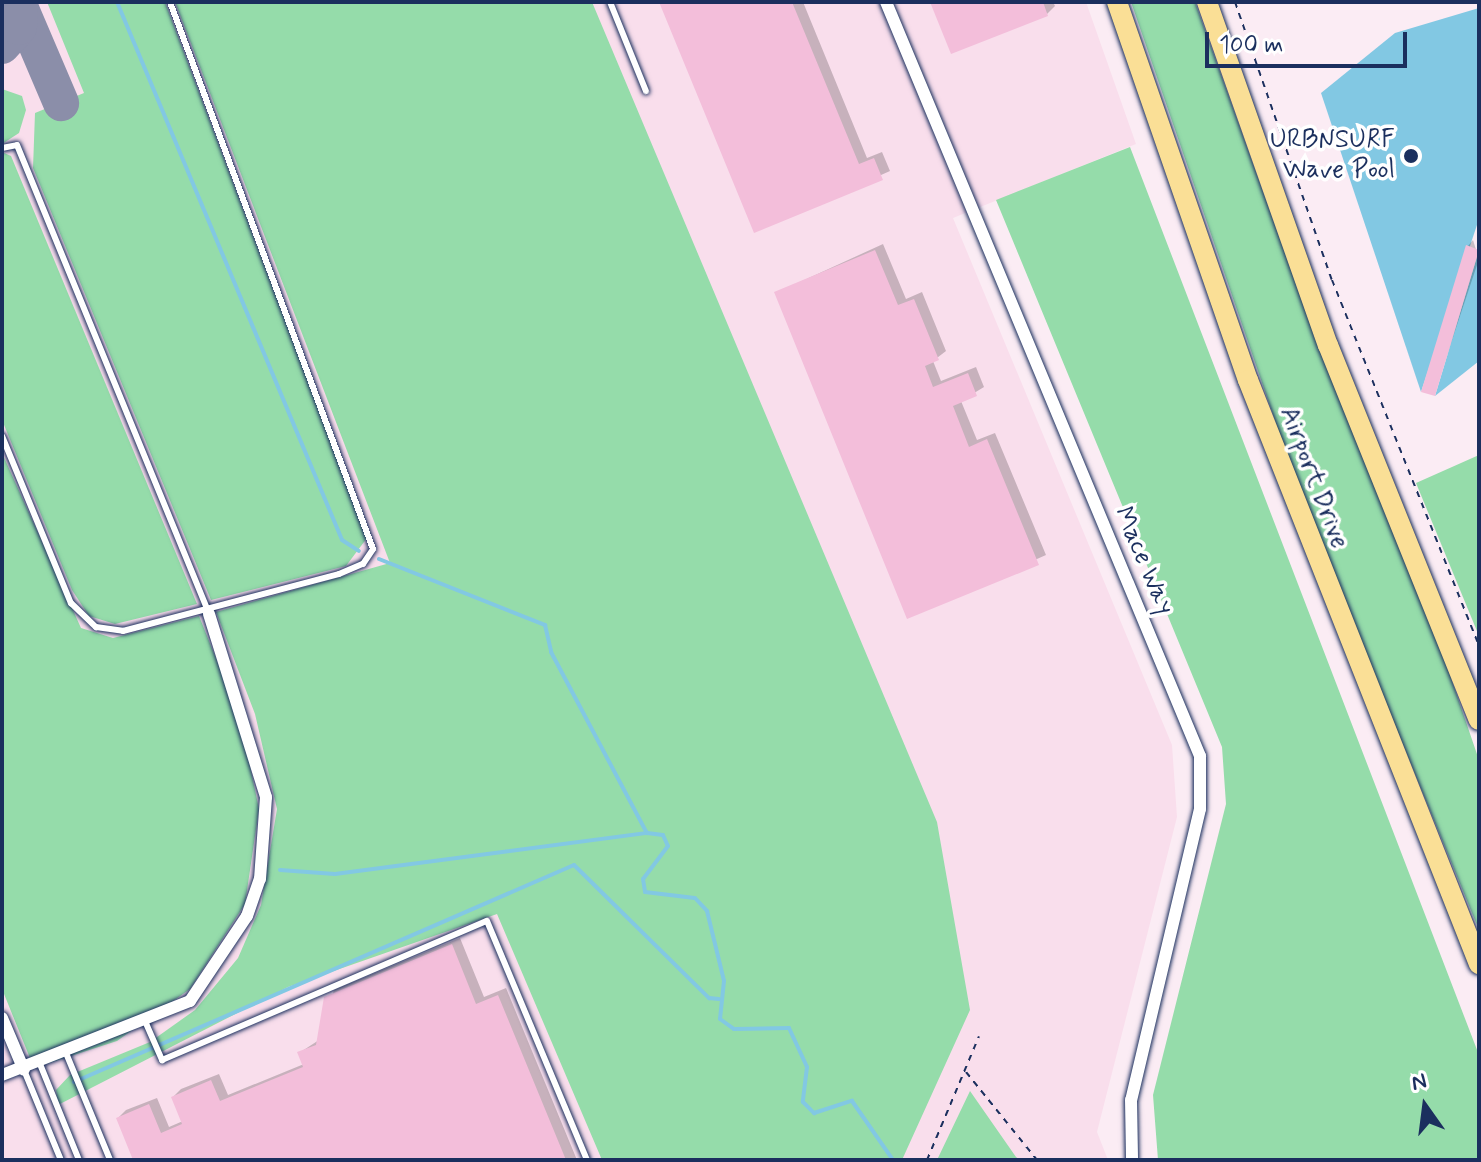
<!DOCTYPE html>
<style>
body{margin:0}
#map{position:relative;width:1481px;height:1162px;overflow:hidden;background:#fbecf4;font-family:Mynerve,sans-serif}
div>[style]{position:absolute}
.built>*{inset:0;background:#f9deec}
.green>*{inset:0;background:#95dcaa}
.water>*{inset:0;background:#82c8e3}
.shadow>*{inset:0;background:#0003}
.stream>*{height:4px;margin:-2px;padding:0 2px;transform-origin:2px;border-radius:2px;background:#82c8e3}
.taxiway>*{height:36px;margin:-18px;padding:0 18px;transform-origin:18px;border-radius:18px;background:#8b8ea9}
.building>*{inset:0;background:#f3beda}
.path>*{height:2px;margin-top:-1px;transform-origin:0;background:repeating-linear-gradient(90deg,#1b2f5e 0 6px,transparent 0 12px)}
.roads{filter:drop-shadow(0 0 2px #1b2f5e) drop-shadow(0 0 2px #1b2f5e)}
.service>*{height:6px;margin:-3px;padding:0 3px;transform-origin:3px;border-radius:3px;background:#fff}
.minor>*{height:12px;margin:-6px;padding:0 6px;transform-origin:6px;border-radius:6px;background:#fff}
.primary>*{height:20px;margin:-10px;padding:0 10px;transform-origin:10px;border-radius:10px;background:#fadf96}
.dots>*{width:22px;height:22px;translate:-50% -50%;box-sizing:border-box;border:4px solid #fff;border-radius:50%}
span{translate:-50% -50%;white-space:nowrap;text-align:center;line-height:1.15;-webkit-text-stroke:7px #fff;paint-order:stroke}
.poi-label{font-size:26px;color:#1b2f5e}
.right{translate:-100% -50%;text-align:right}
.street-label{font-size:26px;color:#1b2f5e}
.frame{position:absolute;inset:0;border:4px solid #1b2f5e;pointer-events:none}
.north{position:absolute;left:1385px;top:1066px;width:80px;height:80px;-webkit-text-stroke:6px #fff;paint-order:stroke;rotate:346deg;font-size:22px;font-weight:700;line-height:32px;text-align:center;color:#1b2f5e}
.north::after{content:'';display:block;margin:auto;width:28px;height:36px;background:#1b2f5e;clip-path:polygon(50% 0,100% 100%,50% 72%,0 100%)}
.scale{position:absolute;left:1205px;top:32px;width:202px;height:36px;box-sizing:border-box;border:4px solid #1b2f5e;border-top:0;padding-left:10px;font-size:24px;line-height:28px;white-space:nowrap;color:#1b2f5e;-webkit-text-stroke:6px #fff;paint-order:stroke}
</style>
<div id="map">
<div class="built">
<div style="clip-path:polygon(2px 2px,1086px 2px,1136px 144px,953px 218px,1172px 745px,1177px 817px,1097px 1132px,1108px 1160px,2px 1160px)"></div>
</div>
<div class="green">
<div style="clip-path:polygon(47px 2px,165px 2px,367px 538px,346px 566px,211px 600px,33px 168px,35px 113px,84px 93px)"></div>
<div style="clip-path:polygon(175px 2px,592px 2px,937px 822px,970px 1010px,902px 1160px,602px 1160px,497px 914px,288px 987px,58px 1105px,56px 1090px,70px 1075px,150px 1042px,195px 1010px,238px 958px,261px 905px,277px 809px,255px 714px,216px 612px,390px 563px)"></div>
<div style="clip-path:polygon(1131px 2px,1195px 2px,1320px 351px,1426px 605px,1479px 760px,1479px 930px,1300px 493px)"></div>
<div style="clip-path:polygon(2px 89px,22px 96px,26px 110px,19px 133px,2px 144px)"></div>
<div style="clip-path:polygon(1130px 147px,1479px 1055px,1479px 1160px,1158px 1160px,1153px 1095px,1226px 804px,1222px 747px,996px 200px)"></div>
<div style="clip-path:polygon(2px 152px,11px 156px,197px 604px,115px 624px,89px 616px,72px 590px,2px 420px)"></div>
<div style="clip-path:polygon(2px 453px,81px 628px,113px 638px,199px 616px,240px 718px,259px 809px,245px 904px,190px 989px,117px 1041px,34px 1068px,2px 989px)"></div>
<div style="clip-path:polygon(1479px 455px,1479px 636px,1416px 483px)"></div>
<div style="clip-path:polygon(970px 1091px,1016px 1157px,1020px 1160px,937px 1160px)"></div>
</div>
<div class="water">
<div style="clip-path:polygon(1479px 8px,1479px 219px,1421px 392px,1321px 93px,1395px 33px)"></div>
<div style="clip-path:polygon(1479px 250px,1479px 361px,1435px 396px)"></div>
</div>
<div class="shadow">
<div style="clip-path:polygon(661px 2px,803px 2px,867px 158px,882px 152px,890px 171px,755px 231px)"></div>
<div style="clip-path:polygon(932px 2px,1053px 2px,1055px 6px,1047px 14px)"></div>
<div style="clip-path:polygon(1473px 240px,1479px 259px,1434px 394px,1468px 246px)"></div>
<div style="clip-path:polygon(883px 244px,906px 299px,922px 292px,946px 351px,933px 361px,941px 381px,976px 367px,984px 387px,961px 401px,977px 440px,995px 433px,1046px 555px,908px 616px,776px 293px)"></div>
<div style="clip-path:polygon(460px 938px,484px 997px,506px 988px,577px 1160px,135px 1160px,118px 1118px,126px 1110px,157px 1098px,169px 1127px,183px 1121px,173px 1097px,181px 1089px,219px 1074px,228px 1095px,304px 1064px,299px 1053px,319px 1040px,334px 990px)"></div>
</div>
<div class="stream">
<div style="left:117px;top:2px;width:583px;rotate:67.3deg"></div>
<div style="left:342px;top:540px;width:20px;rotate:33deg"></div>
<div style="left:379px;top:559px;width:179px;rotate:21.7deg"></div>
<div style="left:545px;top:625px;width:28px;rotate:77deg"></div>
<div style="left:551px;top:652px;width:205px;rotate:62.1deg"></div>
<div style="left:647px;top:833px;width:16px;rotate:7deg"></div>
<div style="left:663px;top:835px;width:12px;rotate:66deg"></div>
<div style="left:668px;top:846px;width:41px;rotate:127.1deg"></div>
<div style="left:643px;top:879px;width:13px;rotate:81deg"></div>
<div style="left:645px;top:892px;width:50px;rotate:6.8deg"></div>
<div style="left:695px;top:898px;width:18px;rotate:47deg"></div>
<div style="left:707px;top:911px;width:72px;rotate:76.3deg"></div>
<div style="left:724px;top:981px;width:38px;rotate:96deg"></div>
<div style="left:720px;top:1019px;width:17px;rotate:36deg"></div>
<div style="left:734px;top:1029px;width:55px;rotate:-1deg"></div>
<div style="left:789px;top:1028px;width:43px;rotate:65.2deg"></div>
<div style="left:807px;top:1067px;width:35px;rotate:97deg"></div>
<div style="left:803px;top:1102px;width:16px;rotate:45deg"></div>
<div style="left:814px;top:1113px;width:40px;rotate:-18deg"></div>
<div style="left:852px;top:1101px;width:72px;rotate:55.2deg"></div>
<div style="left:280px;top:870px;width:55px;rotate:4.2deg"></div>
<div style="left:335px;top:874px;width:315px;rotate:-7.5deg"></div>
<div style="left:74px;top:1082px;width:545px;rotate:-23.46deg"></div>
<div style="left:574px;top:865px;width:190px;rotate:44.6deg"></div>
<div style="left:709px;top:998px;width:10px;rotate:6deg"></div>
</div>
<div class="taxiway">
<div style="left:18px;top:2px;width:110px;rotate:66.9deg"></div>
<div style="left:2px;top:46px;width:25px;rotate:-48deg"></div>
<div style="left:19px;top:27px;width:22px;rotate:-87deg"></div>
</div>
<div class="building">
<div style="clip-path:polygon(659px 2px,792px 2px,859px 164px,874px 158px,883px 180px,754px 233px)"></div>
<div style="clip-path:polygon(930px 2px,1043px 2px,1048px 16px,951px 54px)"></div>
<div style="clip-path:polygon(1466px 245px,1479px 250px,1435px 396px,1421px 392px)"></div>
<div style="clip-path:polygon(875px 250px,898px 305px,914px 299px,939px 360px,925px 366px,933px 387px,968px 373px,977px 396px,953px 406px,969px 447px,987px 439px,1039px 565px,907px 619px,774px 292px)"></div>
<div style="clip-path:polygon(452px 944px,476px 1004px,498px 995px,566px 1160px,133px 1160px,116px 1118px,149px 1104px,161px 1133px,182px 1124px,171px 1097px,211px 1080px,220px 1101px,303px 1067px,297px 1052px,316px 1045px,324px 997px)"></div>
</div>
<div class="path">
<div style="left:1235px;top:2px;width:294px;rotate:70.8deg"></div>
<div style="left:1332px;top:280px;width:393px;rotate:68.1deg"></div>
<div style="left:966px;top:1072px;width:113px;rotate:51.1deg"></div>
<div style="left:927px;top:1160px;width:134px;rotate:-67.2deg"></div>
</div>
<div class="roads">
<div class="service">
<div style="left:610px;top:2px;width:96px;rotate:68deg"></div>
<div style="left:2px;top:148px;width:15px;rotate:-11deg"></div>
<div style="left:17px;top:145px;width:504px;rotate:67.71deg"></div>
<div style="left:2px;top:436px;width:181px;rotate:67.6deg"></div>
<div style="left:71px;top:603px;width:35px;rotate:44deg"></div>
<div style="left:96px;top:627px;width:27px;rotate:8deg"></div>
<div style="left:123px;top:631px;width:223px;rotate:-14.8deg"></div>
<div style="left:339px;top:574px;width:26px;rotate:-23deg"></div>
<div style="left:363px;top:564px;width:18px;rotate:-56deg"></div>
<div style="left:373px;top:549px;width:583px;rotate:-110.36deg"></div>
<div style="left:145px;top:1021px;width:43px;rotate:66.4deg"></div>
<div style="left:162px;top:1060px;width:353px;rotate:-23.2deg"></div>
<div style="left:487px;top:921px;width:259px;rotate:67.3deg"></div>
<div style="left:66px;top:1053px;width:116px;rotate:67.6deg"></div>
<div style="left:40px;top:1064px;width:104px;rotate:67.9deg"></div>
<div style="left:24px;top:1070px;width:97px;rotate:67.7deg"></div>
</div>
<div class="minor">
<div style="left:886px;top:2px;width:817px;rotate:67.39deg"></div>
<div style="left:1200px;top:756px;width:53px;rotate:90deg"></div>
<div style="left:1200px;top:809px;width:299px;rotate:103.3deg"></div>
<div style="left:1131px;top:1100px;width:60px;rotate:89deg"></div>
<div style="left:2px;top:1018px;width:56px;rotate:67.1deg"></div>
<div style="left:2px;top:1075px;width:202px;rotate:-21.5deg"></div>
<div style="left:190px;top:1001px;width:102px;rotate:-56.2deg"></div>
<div style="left:247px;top:916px;width:39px;rotate:-71deg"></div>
<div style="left:260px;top:879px;width:82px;rotate:-85.8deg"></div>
<div style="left:266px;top:797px;width:192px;rotate:-107.3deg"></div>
</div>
<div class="primary">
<div style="left:1117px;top:2px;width:400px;rotate:70.9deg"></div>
<div style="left:1248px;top:380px;width:628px;rotate:68.42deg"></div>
<div style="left:1207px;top:2px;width:364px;rotate:70.6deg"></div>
<div style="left:1328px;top:345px;width:404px;rotate:68.1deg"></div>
</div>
</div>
<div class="dots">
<div style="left:1411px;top:156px;background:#1b2f5e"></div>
</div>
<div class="poi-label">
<span class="right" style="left:1395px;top:156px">URBNSURF<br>Wave Pool</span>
</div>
<div class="street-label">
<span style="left:1313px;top:478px;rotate:69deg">Airport Drive</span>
<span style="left:1143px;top:561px;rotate:67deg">Mace Way</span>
</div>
<div class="frame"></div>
<div class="north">N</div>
<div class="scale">100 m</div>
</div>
